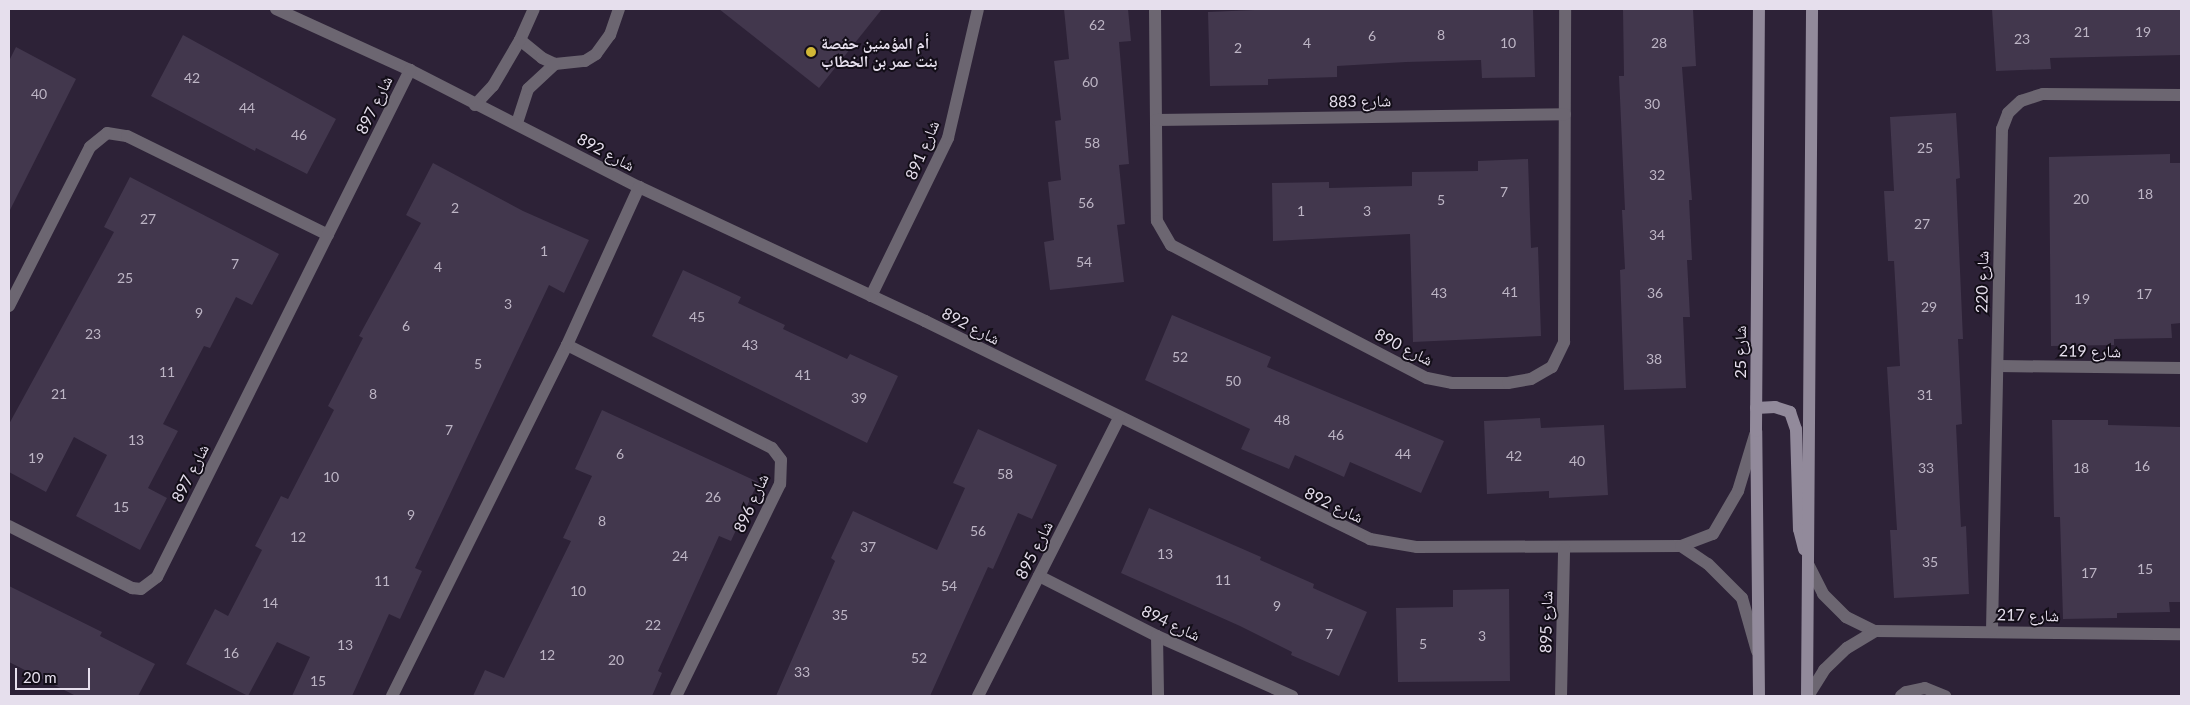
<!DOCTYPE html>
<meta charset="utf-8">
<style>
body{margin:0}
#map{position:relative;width:2190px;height:705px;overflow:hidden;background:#2d2237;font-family:Lato,"Noto Naskh Arabic",sans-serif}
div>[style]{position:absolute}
.building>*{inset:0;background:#42374d}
.lane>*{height:12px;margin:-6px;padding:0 6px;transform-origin:6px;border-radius:6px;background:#6c6671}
.street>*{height:12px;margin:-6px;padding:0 6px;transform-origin:6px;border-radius:6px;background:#6c6671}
.secondary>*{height:12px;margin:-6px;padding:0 6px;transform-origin:6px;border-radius:6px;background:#928a9b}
.dots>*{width:14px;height:14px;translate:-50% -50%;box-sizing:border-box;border:2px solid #130e18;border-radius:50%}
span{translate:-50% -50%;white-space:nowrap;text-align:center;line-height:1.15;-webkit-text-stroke:4px #130e18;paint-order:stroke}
.number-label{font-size:14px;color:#bdb5c5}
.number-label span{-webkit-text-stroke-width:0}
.poi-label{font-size:16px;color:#e6dfed;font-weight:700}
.left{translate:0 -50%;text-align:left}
.street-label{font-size:16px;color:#e6dfed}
.frame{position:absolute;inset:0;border:10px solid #e6dfed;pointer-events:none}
.scale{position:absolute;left:15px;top:668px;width:75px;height:22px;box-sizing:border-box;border:2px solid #e6dfed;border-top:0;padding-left:6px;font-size:15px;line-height:18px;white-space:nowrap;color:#e6dfed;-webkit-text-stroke:4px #130e18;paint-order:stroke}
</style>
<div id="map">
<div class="building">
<div style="clip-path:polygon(719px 9px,882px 9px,819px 88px)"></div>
<div style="clip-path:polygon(1064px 9px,1128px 9px,1131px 41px,1119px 42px,1129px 164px,1119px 165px,1125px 224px,1117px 225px,1124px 282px,1050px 290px,1044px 242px,1054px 240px,1048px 182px,1061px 180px,1055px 121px,1061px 120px,1054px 61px,1069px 59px)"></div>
<div style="clip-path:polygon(1276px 9px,1533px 9px,1535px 77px,1482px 78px,1481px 60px,1406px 62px,1337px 66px,1337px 77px,1268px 79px,1268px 85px,1210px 86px,1208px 12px)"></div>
<div style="clip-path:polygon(1623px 9px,1693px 9px,1696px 66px,1682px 67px,1692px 200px,1689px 200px,1692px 260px,1687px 260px,1690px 317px,1683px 317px,1686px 388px,1624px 390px,1620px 270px,1625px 269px,1622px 210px,1625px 210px,1619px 76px,1624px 76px)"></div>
<div style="clip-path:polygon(1992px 9px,2181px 9px,2181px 55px,2050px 58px,2051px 69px,1996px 71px)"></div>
<div style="clip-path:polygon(183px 35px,336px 119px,307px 174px,256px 148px,255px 151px,151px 96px)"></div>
<div style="clip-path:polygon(16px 47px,76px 79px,9px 212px,9px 61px)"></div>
<div style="clip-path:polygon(1956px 113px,1960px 178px,1956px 179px,1963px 339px,1958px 339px,1962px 424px,1956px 425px,1961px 527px,1966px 526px,1969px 594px,1894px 598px,1890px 530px,1897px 530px,1887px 367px,1900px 366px,1894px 261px,1888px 261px,1884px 191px,1894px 191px,1890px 117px)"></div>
<div style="clip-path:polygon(2170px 154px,2170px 163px,2181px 163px,2181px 323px,2171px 324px,2172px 338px,2114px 339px,2114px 345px,2051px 346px,2049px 157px)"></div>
<div style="clip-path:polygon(1528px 159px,1531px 248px,1538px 247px,1541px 336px,1413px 342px,1410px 234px,1273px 241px,1272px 183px,1329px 182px,1329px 188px,1412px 186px,1412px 172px,1478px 171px,1478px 161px)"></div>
<div style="clip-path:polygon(433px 163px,523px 211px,589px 240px,564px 293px,549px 285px,415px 568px,422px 571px,400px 619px,389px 614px,352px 696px,292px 696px,310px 657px,277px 642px,248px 696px,186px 664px,215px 609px,228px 616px,262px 550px,255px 546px,281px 496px,288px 499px,334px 410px,328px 406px,363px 338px,359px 336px,421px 223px,406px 215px)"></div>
<div style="clip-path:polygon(130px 177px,279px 254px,252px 305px,236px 297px,210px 348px,204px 346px,163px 424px,178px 431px,148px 488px,167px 498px,140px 550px,76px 516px,107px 455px,74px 437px,46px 492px,9px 472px,9px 424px,114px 232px,104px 227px)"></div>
<div style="clip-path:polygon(683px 270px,741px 297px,738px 303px,785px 325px,783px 329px,847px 359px,850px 354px,898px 376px,867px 443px,652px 336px)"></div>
<div style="clip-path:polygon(1172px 315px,1271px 357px,1267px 367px,1444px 441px,1421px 493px,1350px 462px,1344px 477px,1295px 455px,1289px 469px,1241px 449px,1250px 429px,1145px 380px)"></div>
<div style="clip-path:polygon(602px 410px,758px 482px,731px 541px,719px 536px,658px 671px,662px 673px,652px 696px,473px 696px,485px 670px,504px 678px,571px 541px,563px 538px,592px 476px,575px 469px)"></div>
<div style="clip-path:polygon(1540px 418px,1541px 428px,1604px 425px,1608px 495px,1549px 498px,1549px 491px,1487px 494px,1484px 421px)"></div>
<div style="clip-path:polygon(2052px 420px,2108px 420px,2108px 425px,2181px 427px,2181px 602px,2169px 602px,2170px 612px,2117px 613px,2117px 618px,2063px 619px,2060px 517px,2054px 517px)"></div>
<div style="clip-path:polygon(978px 429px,1057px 465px,1032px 519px,1018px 513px,993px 569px,988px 567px,930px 696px,776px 696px,835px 561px,831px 558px,853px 511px,937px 550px,965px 488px,953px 483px)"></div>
<div style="clip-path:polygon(1149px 508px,1261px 557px,1260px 560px,1314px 584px,1313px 588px,1367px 612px,1339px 676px,1291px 655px,1292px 652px,1240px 626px,1121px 573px)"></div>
<div style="clip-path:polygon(9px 586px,102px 632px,100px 636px,155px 664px,138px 696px,76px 696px,9px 662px)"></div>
<div style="clip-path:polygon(1509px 589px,1510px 681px,1398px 682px,1396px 608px,1453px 607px,1453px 590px)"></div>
</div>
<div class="lane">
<div style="left:520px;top:40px;width:28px;rotate:39deg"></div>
<div style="left:542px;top:58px;width:14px;rotate:25deg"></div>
<div style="left:555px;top:64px;width:30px;rotate:-6deg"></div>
<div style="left:585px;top:61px;width:13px;rotate:-32deg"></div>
<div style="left:596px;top:54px;width:24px;rotate:-54deg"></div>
<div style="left:610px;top:35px;width:28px;rotate:-71deg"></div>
<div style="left:475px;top:105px;width:26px;rotate:-47deg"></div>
<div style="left:493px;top:86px;width:53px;rotate:-59.6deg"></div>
<div style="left:520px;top:40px;width:34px;rotate:-66deg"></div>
<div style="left:517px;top:123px;width:36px;rotate:-72deg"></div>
<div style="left:528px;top:89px;width:37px;rotate:-43deg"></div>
<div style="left:1901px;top:696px;width:6px;rotate:-39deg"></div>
<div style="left:1906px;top:692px;width:19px;rotate:-12deg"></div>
<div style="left:1925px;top:688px;width:22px;rotate:22deg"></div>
</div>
<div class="street">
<div style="left:276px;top:9px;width:147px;rotate:24.5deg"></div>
<div style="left:410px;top:70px;width:257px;rotate:27.1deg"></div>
<div style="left:639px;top:187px;width:316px;rotate:25.1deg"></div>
<div style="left:925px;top:321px;width:496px;rotate:26.1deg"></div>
<div style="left:1370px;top:539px;width:48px;rotate:9.7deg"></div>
<div style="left:1417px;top:547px;width:264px;rotate:-0.2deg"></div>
<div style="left:1681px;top:546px;width:34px;rotate:-21deg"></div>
<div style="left:1713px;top:534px;width:50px;rotate:-59.8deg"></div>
<div style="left:1738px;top:491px;width:59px;rotate:-73.1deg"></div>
<div style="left:1155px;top:9px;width:212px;rotate:89.5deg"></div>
<div style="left:1157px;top:221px;width:28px;rotate:60deg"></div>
<div style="left:1171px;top:245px;width:288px;rotate:27.5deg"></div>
<div style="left:1427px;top:378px;width:25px;rotate:11deg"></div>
<div style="left:1452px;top:383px;width:56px"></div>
<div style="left:1508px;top:383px;width:23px;rotate:-10deg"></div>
<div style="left:1531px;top:379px;width:24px;rotate:-30deg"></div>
<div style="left:1552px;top:367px;width:28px;rotate:-64deg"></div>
<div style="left:1564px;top:342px;width:333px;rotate:-89.8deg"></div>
<div style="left:1156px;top:120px;width:409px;rotate:-0.8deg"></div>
<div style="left:871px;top:296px;width:176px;rotate:-64deg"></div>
<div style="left:948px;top:138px;width:132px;rotate:-76.9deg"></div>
<div style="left:9px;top:306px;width:178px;rotate:-63deg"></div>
<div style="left:90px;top:147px;width:22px;rotate:-39deg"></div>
<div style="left:107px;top:133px;width:20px;rotate:9deg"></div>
<div style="left:127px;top:136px;width:224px;rotate:26.2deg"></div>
<div style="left:567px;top:345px;width:229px;rotate:26.7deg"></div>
<div style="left:772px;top:448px;width:15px;rotate:53deg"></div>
<div style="left:781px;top:460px;width:24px;rotate:92deg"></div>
<div style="left:780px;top:484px;width:236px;rotate:116.1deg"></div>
<div style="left:1998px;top:366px;width:183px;rotate:0.6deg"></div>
<div style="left:9px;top:526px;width:138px;rotate:26.8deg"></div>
<div style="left:132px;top:588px;width:9px;rotate:6deg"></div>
<div style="left:141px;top:589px;width:20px;rotate:-37deg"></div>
<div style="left:157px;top:577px;width:567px;rotate:-63.48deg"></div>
<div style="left:1681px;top:546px;width:32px;rotate:34deg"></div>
<div style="left:1708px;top:564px;width:48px;rotate:45deg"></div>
<div style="left:1742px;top:598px;width:55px;rotate:74.2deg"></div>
<div style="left:1809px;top:566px;width:31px;rotate:63deg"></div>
<div style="left:1823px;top:594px;width:33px;rotate:45deg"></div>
<div style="left:1846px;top:617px;width:32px;rotate:26deg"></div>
<div style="left:1875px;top:631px;width:306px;rotate:0.6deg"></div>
<div style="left:1039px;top:576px;width:132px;rotate:27deg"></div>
<div style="left:1157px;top:636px;width:148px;rotate:24deg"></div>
<div style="left:1992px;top:631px;width:502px;rotate:-88.86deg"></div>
<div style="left:2002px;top:129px;width:17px;rotate:-69deg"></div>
<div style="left:2008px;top:113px;width:18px;rotate:-43deg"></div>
<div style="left:2021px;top:101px;width:23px;rotate:-18deg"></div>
<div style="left:2043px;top:94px;width:138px;rotate:0.4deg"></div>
<div style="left:1157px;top:636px;width:60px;rotate:89deg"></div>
<div style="left:392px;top:696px;width:392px;rotate:-63.5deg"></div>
<div style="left:567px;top:345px;width:174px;rotate:-65.5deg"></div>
<div style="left:978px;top:696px;width:312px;rotate:-63.1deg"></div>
<div style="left:1561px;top:696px;width:147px;rotate:-88.8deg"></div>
<div style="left:1808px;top:696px;width:31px;rotate:-58deg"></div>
<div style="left:1824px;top:670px;width:32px;rotate:-44deg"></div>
<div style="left:1847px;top:648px;width:33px;rotate:-31deg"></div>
</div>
<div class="secondary">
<div style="left:1756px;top:408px;width:19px;rotate:-3deg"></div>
<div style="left:1775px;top:407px;width:16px;rotate:18deg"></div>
<div style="left:1790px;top:412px;width:18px;rotate:71deg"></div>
<div style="left:1796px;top:429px;width:100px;rotate:88.3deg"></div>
<div style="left:1799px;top:529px;width:21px;rotate:76deg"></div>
<div style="left:1759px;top:696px;width:265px;rotate:-90.6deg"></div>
<div style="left:1756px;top:431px;width:422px;rotate:-89.6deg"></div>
<div style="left:1807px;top:696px;width:687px;rotate:-89.58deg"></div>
</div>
<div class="dots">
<div style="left:811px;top:52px;background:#d1b736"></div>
</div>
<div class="number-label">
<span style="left:1097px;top:25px">62</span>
<span style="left:2082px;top:32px">21</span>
<span style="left:2143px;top:32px">19</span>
<span style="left:1441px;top:35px">8</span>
<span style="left:1372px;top:36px">6</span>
<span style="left:2022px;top:39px">23</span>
<span style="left:1307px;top:43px">4</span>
<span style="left:1508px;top:43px">10</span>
<span style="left:1659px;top:43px">28</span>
<span style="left:1238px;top:48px">2</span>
<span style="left:192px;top:78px">42</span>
<span style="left:1090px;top:82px">60</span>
<span style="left:39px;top:94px">40</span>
<span style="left:1652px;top:104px">30</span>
<span style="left:247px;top:108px">44</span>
<span style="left:299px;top:135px">46</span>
<span style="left:1092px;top:143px">58</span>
<span style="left:1925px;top:148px">25</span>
<span style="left:1657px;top:175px">32</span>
<span style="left:1504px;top:192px">7</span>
<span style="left:2145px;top:194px">18</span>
<span style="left:2081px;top:199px">20</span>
<span style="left:1441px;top:200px">5</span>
<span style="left:1086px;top:203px">56</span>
<span style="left:455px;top:208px">2</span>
<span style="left:1301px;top:211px">1</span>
<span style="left:1367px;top:211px">3</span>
<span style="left:148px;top:219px">27</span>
<span style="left:1922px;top:224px">27</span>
<span style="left:1657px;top:235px">34</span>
<span style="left:544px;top:251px">1</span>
<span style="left:1084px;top:262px">54</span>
<span style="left:235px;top:264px">7</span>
<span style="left:438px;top:267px">4</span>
<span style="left:125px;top:278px">25</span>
<span style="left:1510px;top:292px">41</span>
<span style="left:1439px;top:293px">43</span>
<span style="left:1655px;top:293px">36</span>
<span style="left:2144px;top:294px">17</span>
<span style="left:2082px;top:299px">19</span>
<span style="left:508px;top:304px">3</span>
<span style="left:1929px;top:307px">29</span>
<span style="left:199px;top:313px">9</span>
<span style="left:697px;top:317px">45</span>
<span style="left:406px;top:326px">6</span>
<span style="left:93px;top:334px">23</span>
<span style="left:750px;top:345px">43</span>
<span style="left:1180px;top:357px">52</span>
<span style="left:1654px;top:359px">38</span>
<span style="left:478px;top:364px">5</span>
<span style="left:167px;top:372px">11</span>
<span style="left:803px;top:375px">41</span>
<span style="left:1233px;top:381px">50</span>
<span style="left:59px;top:394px">21</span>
<span style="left:373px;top:394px">8</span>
<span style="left:1925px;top:395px">31</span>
<span style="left:859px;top:398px">39</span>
<span style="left:1282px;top:420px">48</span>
<span style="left:449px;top:430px">7</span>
<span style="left:1336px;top:435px">46</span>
<span style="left:136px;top:440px">13</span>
<span style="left:620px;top:454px">6</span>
<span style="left:1403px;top:454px">44</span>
<span style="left:1514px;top:456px">42</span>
<span style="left:36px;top:458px">19</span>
<span style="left:1577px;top:461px">40</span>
<span style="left:2142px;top:466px">16</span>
<span style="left:1926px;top:468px">33</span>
<span style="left:2081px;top:468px">18</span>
<span style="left:1005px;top:474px">58</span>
<span style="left:331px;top:477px">10</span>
<span style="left:713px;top:497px">26</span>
<span style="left:121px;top:507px">15</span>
<span style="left:411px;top:515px">9</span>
<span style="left:602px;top:521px">8</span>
<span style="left:978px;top:531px">56</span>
<span style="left:298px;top:537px">12</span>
<span style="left:868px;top:547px">37</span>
<span style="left:1165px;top:554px">13</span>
<span style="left:680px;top:556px">24</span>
<span style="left:1930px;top:562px">35</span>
<span style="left:2145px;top:569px">15</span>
<span style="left:2089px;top:573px">17</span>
<span style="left:1223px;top:580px">11</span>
<span style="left:382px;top:581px">11</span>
<span style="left:949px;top:586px">54</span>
<span style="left:578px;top:591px">10</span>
<span style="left:270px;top:603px">14</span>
<span style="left:1277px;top:606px">9</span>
<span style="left:840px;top:615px">35</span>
<span style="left:653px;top:625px">22</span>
<span style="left:1329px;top:634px">7</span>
<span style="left:1482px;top:636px">3</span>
<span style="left:1423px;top:644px">5</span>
<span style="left:345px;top:645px">13</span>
<span style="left:231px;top:653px">16</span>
<span style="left:547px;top:655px">12</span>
<span style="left:919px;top:658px">52</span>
<span style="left:616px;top:660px">20</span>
<span style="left:802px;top:672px">33</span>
<span style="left:318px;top:681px">15</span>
</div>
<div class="poi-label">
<span class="left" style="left:821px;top:52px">أم المؤمنين حفصة<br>بنت عمر بن الخطاب</span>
</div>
<div class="street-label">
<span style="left:1360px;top:101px;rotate:-1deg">شارع 883</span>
<span style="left:374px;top:105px;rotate:-64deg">شارع 897</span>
<span style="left:922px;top:150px;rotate:-67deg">شارع 891</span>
<span style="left:606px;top:152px;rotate:28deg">شارع 892</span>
<span style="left:1982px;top:282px;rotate:-89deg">شارع 220</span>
<span style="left:971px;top:326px;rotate:27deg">شارع 892</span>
<span style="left:1404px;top:347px;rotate:27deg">شارع 890</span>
<span style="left:2090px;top:351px;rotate:1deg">شارع 219</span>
<span style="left:1740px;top:352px;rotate:-90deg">شارع 25</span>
<span style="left:190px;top:473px;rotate:-63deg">شارع 897</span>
<span style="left:751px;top:503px;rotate:-66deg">شارع 896</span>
<span style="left:1334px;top:505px;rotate:25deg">شارع 892</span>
<span style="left:1034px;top:550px;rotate:-63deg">شارع 895</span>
<span style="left:2028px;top:615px;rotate:1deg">شارع 217</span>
<span style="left:1546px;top:622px;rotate:-89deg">شارع 895</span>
<span style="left:1171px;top:623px;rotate:25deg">شارع 894</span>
</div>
<div class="frame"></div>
<div class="scale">20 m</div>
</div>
